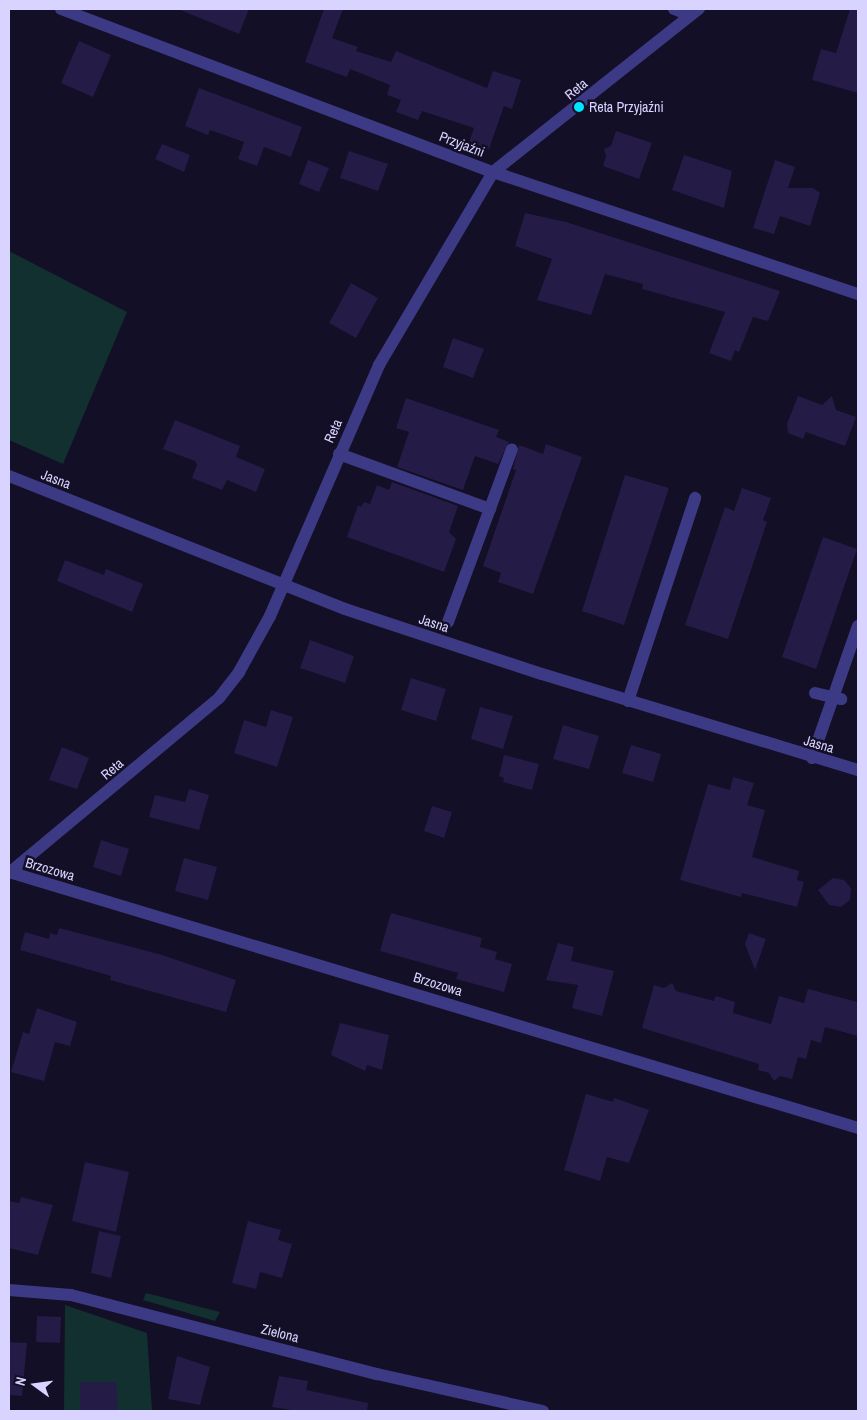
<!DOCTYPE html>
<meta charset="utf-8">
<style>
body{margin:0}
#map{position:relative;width:867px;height:1420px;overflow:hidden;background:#130f26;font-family:"Archivo Narrow",sans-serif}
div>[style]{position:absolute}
.green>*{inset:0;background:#12302f}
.building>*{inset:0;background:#241b47}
.minor>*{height:12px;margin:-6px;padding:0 6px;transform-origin:6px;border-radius:6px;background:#3d3a85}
.dots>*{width:14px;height:14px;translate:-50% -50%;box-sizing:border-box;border:2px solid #130f26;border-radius:50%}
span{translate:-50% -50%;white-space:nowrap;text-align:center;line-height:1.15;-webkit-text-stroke:5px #130f26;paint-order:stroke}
.street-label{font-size:14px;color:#d9d4ff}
.poi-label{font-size:14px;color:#d9d4ff}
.left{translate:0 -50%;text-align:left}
.frame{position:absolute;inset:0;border:10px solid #d9d4ff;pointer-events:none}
.north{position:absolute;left:10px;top:1360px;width:50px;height:50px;-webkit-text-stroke:4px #130f26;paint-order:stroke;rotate:284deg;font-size:14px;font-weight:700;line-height:20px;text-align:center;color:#d9d4ff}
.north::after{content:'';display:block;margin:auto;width:18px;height:22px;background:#d9d4ff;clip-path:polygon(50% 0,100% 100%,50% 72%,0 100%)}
</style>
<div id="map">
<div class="green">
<div style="clip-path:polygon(9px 251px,127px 312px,63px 464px,9px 440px)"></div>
<div style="clip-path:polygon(146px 1293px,220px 1312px,215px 1321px,143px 1300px)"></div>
<div style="clip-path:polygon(65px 1305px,147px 1333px,152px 1411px,64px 1411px)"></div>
</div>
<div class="building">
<div style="clip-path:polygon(178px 9px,249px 9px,239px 34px)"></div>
<div style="clip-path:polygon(324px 9px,343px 9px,332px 38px,358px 47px,356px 51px,391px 62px,396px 51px,487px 88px,493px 71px,521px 80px,512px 109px,504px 106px,489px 149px,469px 142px,474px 128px,422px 111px,418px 120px,396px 112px,401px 100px,387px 95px,390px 85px,350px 69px,347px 77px,305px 62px)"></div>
<div style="clip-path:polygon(850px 9px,858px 9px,858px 93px,812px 80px,821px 49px,836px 53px)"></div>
<div style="clip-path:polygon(79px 41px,111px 55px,93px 97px,61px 83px)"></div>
<div style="clip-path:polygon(199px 88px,302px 127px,291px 157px,264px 147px,257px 166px,238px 159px,244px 142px,210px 130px,208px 135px,185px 126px)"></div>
<div style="clip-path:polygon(616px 131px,652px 143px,639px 179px,603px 166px,606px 156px,604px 149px,611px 146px)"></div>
<div style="clip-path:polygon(162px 144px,190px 155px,184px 172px,155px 159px)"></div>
<div style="clip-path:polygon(349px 151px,388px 164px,378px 191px,340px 178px)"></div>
<div style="clip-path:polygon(684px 155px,732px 171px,724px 208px,672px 190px)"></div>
<div style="clip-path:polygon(308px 160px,329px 168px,319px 192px,299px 184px)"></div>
<div style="clip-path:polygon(775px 160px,795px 167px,788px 188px,813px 188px,820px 193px,810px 226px,780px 216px,774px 234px,753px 228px)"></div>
<div style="clip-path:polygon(525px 213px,566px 222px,780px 291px,768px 321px,753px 317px,739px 352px,735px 350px,731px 361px,709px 353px,725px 312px,642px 289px,643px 284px,605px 274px,591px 315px,537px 300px,552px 259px,515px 246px)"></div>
<div style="clip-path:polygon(351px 283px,378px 298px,356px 338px,329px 323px)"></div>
<div style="clip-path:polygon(453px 338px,484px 349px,473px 378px,443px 367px)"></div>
<div style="clip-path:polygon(798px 396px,822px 405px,832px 396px,836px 410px,856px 417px,845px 446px,806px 432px,803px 439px,788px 433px,787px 424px)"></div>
<div style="clip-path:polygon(406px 398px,499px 430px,496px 437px,509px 442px,498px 464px,475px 456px,463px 490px,397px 467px,409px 432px,396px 428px)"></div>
<div style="clip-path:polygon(175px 420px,240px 446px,236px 457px,265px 469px,256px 492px,227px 480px,222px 490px,192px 478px,197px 465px,195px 461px,163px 449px)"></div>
<div style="clip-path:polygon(546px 444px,582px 457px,533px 594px,498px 582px,501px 573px,483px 566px,516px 470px,513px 469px,519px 445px,543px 454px)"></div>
<div style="clip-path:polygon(625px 475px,669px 488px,624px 625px,582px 611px)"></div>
<div style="clip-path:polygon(392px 482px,458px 506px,449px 532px,456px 539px,444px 572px,347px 537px,358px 505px,361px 507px,364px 502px,370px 504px,377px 485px,389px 490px)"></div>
<div style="clip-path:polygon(742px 488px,771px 498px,763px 520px,767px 522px,728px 639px,685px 625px,725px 507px,734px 511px)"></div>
<div style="clip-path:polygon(823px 537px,857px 549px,816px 669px,782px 657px)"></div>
<div style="clip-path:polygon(65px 560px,104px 575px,106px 569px,143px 584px,132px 612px,57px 581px)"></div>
<div style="clip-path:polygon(310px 640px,354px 656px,345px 683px,300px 668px)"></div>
<div style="clip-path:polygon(411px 678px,446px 689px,436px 721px,401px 710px)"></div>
<div style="clip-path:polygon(480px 707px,513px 716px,503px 749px,471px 739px)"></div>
<div style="clip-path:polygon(271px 710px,293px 717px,277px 767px,234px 753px,244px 720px,266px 727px)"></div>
<div style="clip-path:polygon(563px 725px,599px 736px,589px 769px,553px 759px)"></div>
<div style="clip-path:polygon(631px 745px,661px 754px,653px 782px,622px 773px)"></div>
<div style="clip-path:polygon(62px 747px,89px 758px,77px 789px,49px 780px)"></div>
<div style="clip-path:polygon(504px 755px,539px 764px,532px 790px,503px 782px,504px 778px,499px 776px)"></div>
<div style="clip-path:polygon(733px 777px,754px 783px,747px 805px,765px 810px,752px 857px,799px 871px,797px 880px,804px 882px,797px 907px,742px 893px,741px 897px,680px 880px,708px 784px,730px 790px)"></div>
<div style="clip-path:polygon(189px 789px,209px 795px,199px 830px,149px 817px,155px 795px,185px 802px)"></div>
<div style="clip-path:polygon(432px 806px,452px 812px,444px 838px,424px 831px)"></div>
<div style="clip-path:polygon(101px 840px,129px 849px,121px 876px,93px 867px)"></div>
<div style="clip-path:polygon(184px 858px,217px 867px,208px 900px,175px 891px)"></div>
<div style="clip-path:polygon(833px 878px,844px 880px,851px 888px,850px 900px,841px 907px,829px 905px,818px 890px)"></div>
<div style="clip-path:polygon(391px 913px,482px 938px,480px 947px,497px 952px,495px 959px,512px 964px,504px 992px,456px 979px,458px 973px,380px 951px)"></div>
<div style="clip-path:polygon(59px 928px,159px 954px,236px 980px,226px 1012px,110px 980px,111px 976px,20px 950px,25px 932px,49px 939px,50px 933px,57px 935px)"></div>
<div style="clip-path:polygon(749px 933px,766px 939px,755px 970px,745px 944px)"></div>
<div style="clip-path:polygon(558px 943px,574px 947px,571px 961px,614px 971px,602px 1016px,572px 1008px,578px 985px,546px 980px)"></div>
<div style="clip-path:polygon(672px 983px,676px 991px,714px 1001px,716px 996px,735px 1002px,733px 1013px,771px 1024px,779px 996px,804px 1003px,808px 989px,858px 1002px,858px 1036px,825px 1027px,821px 1043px,811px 1040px,806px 1059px,798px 1057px,792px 1079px,780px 1076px,774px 1081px,769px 1073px,758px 1070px,759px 1064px,642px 1028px,654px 985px,664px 988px)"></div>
<div style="clip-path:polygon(37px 1008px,77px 1022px,70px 1046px,55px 1042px,44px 1081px,11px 1072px,23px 1032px,29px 1034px)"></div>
<div style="clip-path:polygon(340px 1023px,389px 1035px,382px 1070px,367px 1065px,365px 1071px,331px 1055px)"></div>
<div style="clip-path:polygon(586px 1094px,613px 1102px,614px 1098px,649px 1110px,629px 1163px,607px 1157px,600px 1181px,564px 1170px)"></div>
<div style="clip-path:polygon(85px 1162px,129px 1172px,116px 1232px,72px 1221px)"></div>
<div style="clip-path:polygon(21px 1197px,53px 1205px,38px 1255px,9px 1248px,9px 1201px,19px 1203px)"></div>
<div style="clip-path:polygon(248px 1221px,281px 1230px,278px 1240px,292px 1244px,282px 1278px,260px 1272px,256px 1289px,232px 1283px)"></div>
<div style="clip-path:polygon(99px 1231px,121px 1236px,111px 1278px,91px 1273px)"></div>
<div style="clip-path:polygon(37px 1316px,61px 1317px,60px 1343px,36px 1342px)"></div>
<div style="clip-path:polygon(9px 1342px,27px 1343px,22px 1396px,9px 1395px)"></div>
<div style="clip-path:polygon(177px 1356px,210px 1367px,200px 1405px,168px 1399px)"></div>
<div style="clip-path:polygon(279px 1376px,308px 1381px,306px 1390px,368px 1403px,367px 1411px,298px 1411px,272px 1407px)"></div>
<div style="clip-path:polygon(80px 1382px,116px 1382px,118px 1411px,80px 1411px)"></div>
</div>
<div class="minor">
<div style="left:61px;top:9px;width:462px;rotate:20.7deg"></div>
<div style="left:493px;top:172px;width:385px;rotate:18.5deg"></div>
<div style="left:674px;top:9px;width:17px;rotate:21deg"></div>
<div style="left:339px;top:454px;width:161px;rotate:20deg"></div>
<div style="left:9px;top:476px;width:361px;rotate:21.6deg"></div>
<div style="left:345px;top:609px;width:207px;rotate:18.3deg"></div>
<div style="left:542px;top:674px;width:330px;rotate:16.9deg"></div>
<div style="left:448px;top:622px;width:184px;rotate:-69.7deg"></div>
<div style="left:815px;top:693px;width:27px;rotate:13deg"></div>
<div style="left:628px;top:701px;width:214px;rotate:-71.7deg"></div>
<div style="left:812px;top:758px;width:140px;rotate:-70.8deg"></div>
<div style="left:9px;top:872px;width:887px;rotate:16.78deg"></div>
<div style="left:9px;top:873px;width:273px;rotate:-39.8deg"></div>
<div style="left:219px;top:698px;width:33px;rotate:-52deg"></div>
<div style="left:239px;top:672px;width:64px;rotate:-61deg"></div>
<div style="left:270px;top:616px;width:274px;rotate:-66.5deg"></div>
<div style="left:379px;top:365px;width:224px;rotate:-59.4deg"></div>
<div style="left:493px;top:172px;width:263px;rotate:-38.4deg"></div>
<div style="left:9px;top:1290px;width:62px;rotate:4.6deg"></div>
<div style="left:71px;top:1295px;width:316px;rotate:14.5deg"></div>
<div style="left:377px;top:1374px;width:170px;rotate:12.6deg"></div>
</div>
<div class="dots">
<div style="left:579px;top:107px;background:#00e5ff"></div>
</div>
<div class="street-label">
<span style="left:576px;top:89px;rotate:-39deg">Reta</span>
<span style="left:462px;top:144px;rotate:21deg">Przyjaźni</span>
<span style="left:333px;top:431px;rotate:-66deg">Reta</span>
<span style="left:56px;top:479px;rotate:21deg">Jasna</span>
<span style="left:434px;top:623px;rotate:18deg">Jasna</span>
<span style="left:819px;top:744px;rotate:16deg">Jasna</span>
<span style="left:112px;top:769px;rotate:-40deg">Reta</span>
<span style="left:50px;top:869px;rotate:16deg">Brzozowa</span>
<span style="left:438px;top:984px;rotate:17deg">Brzozowa</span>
<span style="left:280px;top:1333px;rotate:14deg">Zielona</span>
</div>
<div class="poi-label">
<span class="left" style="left:589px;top:107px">Reta Przyjaźni</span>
</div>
<div class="frame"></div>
<div class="north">N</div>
</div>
